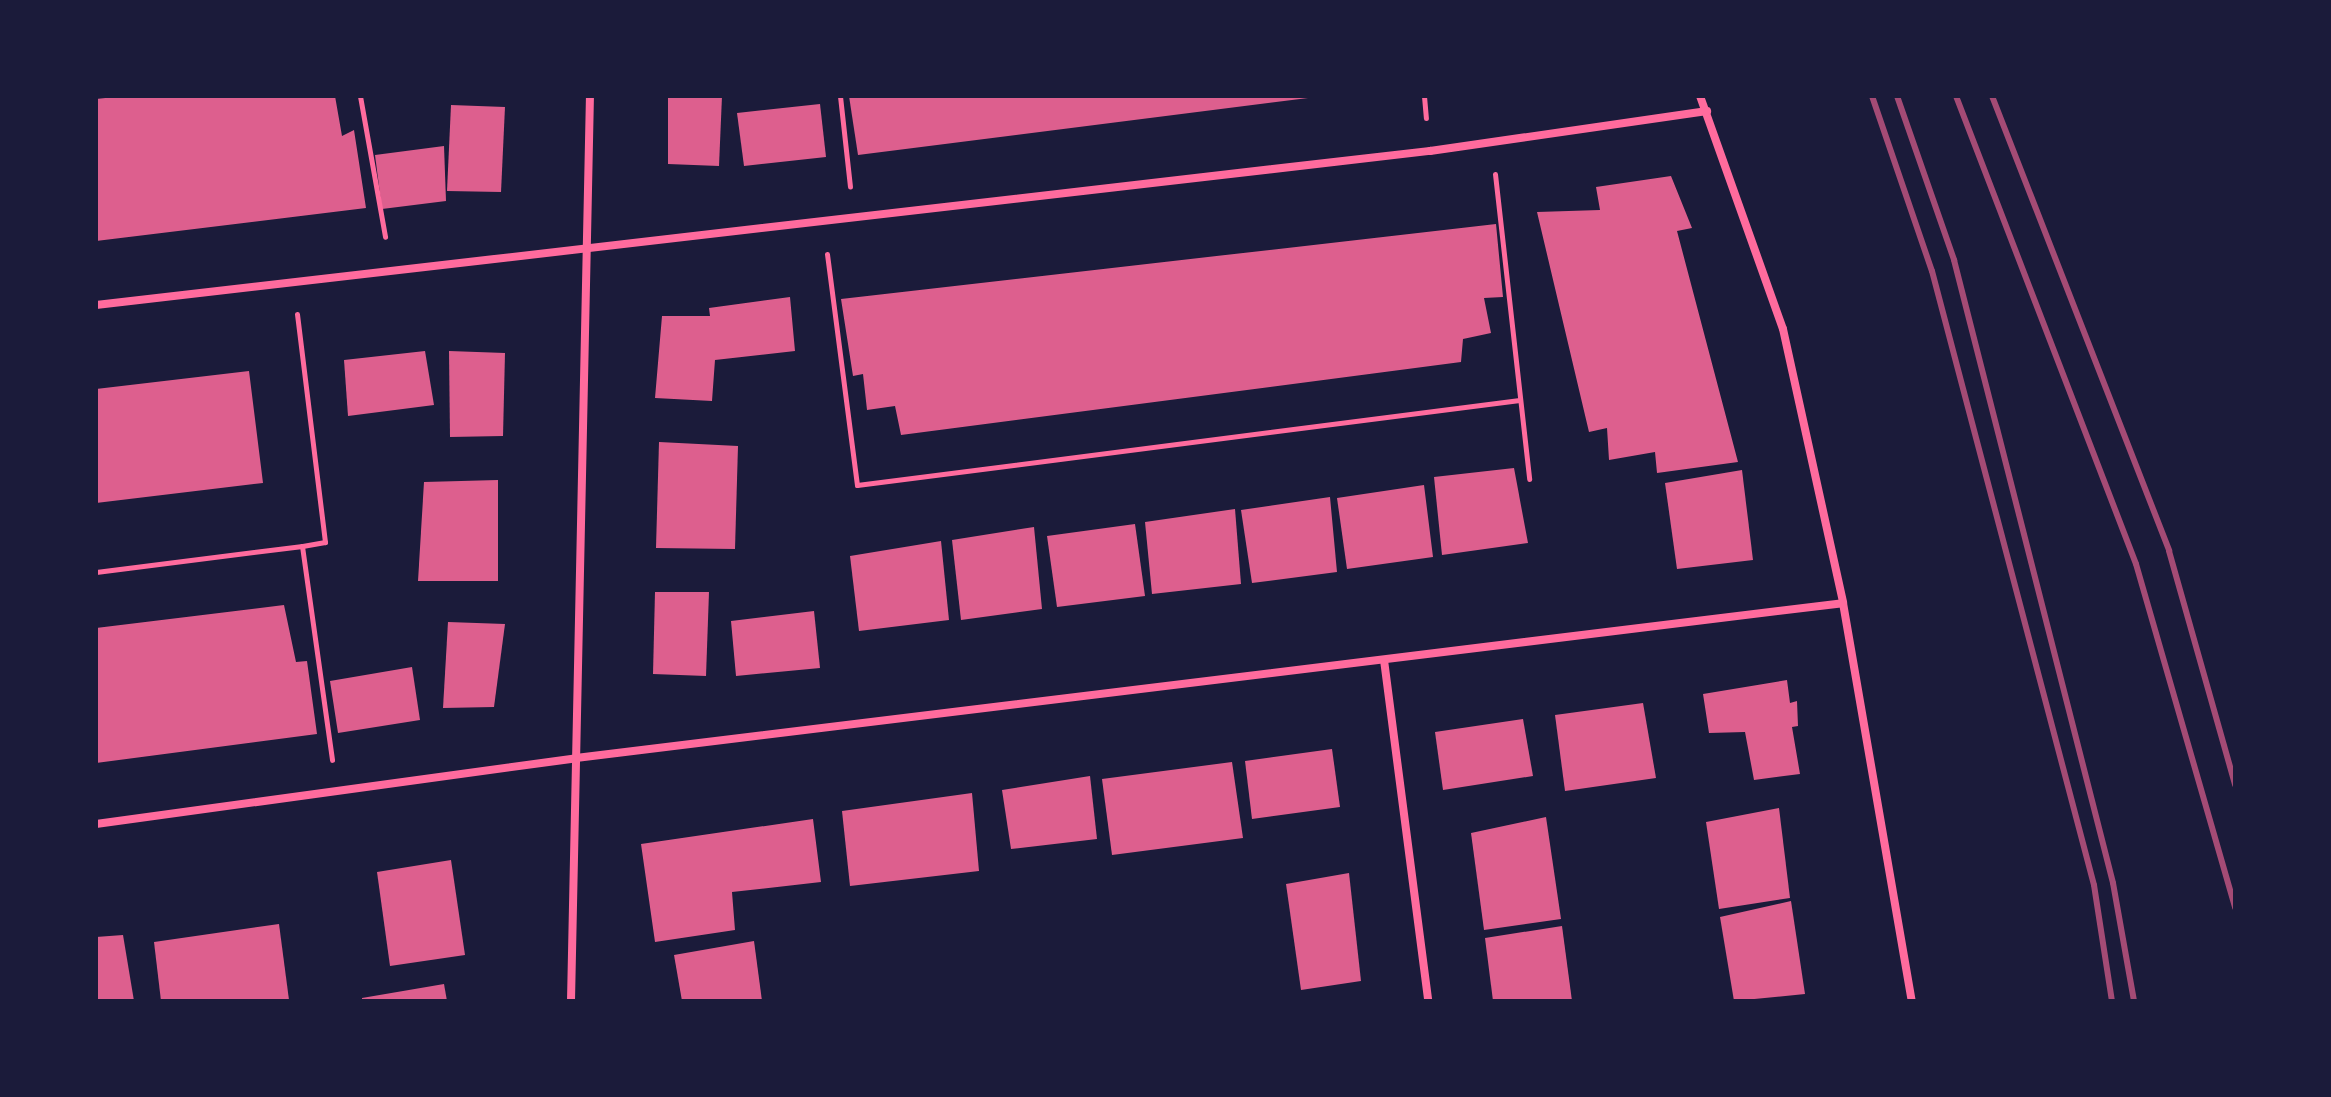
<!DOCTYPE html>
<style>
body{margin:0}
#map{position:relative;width:2331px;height:1097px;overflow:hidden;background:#1b1b3a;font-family:"Space Grotesk",sans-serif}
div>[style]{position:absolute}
.building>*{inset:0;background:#dd5f8e}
.path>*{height:5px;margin:-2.5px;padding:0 2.5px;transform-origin:2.5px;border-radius:2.5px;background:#ff6b9d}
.minor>*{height:8px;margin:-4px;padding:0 4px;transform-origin:4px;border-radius:4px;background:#ff6b9d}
.rail>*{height:6px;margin:-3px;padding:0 3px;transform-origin:3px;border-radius:3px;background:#a44b75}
span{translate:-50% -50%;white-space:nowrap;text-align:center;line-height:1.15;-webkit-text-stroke:7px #1b1b3a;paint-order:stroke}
.frame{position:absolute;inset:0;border:98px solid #1b1b3a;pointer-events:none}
</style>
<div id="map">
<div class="building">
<div style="clip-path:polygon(124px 96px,335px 96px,342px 136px,354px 130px,366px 208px,96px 241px,96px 99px)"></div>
<div style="clip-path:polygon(668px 96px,722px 96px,719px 166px,668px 164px)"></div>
<div style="clip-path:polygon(849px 96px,1308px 96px,1308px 98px,858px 155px)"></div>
<div style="clip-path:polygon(820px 104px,826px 157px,744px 166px,737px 113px)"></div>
<div style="clip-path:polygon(451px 105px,505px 107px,501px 192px,447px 191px)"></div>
<div style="clip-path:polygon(444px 146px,446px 201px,382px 209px,375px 155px)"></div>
<div style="clip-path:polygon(1671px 176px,1692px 228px,1677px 231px,1738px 462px,1657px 473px,1655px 452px,1609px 460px,1607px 428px,1589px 432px,1537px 212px,1600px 210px,1596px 187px)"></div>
<div style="clip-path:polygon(1496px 224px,1503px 297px,1484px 298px,1491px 333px,1463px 339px,1461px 362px,901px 435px,895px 406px,867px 410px,863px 374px,853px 376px,841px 299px)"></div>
<div style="clip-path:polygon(790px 297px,795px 351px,715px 360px,712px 401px,655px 398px,662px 316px,710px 316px,709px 308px)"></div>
<div style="clip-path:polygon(425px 351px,434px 405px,348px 416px,344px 360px)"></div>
<div style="clip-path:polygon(449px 351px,505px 353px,503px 436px,450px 437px)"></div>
<div style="clip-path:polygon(249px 371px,263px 483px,96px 503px,96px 389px)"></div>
<div style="clip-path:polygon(659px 442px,738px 446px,735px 549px,656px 548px)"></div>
<div style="clip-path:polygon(1514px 468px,1528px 543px,1442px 555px,1434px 477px)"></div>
<div style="clip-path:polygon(1742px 470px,1753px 560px,1677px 569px,1665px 483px)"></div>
<div style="clip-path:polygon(498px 480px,498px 581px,418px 581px,424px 482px)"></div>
<div style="clip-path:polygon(1424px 485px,1433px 557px,1347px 569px,1337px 498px)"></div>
<div style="clip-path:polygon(1330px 497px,1337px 572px,1252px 583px,1241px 510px)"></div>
<div style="clip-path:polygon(1235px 509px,1241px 584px,1152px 594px,1145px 522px)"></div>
<div style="clip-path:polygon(1135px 524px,1145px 596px,1057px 607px,1047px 536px)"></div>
<div style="clip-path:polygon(1034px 527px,1042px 609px,961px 620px,952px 540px)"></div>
<div style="clip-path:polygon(941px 541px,949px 620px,859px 631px,850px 556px)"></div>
<div style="clip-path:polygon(655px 592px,709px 592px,706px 676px,653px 674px)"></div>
<div style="clip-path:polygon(284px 605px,296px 662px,307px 661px,317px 734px,96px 763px,96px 628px)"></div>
<div style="clip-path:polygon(814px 611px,820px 668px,736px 676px,731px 621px)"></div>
<div style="clip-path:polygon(448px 622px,505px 624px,494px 707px,443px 708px)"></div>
<div style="clip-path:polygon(412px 667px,420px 720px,338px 733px,330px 681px)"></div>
<div style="clip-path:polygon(1787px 680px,1790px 703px,1797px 701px,1798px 726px,1792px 727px,1800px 774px,1754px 780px,1745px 732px,1709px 733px,1703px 694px)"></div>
<div style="clip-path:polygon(1643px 703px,1656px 778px,1565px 791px,1555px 715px)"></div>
<div style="clip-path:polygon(1523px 719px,1533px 776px,1443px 790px,1435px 732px)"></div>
<div style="clip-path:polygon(1332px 749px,1340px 807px,1252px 819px,1245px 761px)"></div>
<div style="clip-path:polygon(1232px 762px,1243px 838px,1112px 855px,1102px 779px)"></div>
<div style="clip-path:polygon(1090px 776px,1097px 839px,1011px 849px,1002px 790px)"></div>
<div style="clip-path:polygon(972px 793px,979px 871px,850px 886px,842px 811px)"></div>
<div style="clip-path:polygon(1779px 808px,1790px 898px,1719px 909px,1706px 822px)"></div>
<div style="clip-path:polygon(1546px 817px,1561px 919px,1484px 930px,1471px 833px)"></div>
<div style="clip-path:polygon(813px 819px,821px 882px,732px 892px,735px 930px,655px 942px,641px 844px)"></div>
<div style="clip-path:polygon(451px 860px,465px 955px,390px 966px,377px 872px)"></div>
<div style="clip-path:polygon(1349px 873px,1361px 981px,1301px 990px,1286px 884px)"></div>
<div style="clip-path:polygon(1791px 901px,1805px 994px,1734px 1001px,1720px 917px)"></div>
<div style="clip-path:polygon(279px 924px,289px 1000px,161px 1001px,154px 942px)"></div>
<div style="clip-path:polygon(1562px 926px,1572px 1001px,1493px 1001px,1485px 938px)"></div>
<div style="clip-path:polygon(123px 935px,134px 1001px,96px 1001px,96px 937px)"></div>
<div style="clip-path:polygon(754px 941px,762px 1001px,682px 1001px,674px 955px)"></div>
<div style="clip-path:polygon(444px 984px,447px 1001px,362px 1001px,362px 998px)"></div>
</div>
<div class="path">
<div style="left:360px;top:96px;width:143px;rotate:79.9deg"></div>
<div style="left:840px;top:96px;width:91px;rotate:83.7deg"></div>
<div style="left:1424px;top:96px;width:22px;rotate:85deg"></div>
<div style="left:1495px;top:174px;width:307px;rotate:83.6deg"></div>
<div style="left:827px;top:254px;width:233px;rotate:82.6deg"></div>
<div style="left:857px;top:485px;width:668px;rotate:-7.31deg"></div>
<div style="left:297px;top:314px;width:230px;rotate:83deg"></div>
<div style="left:325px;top:542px;width:23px;rotate:170deg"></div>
<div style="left:302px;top:546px;width:216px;rotate:82deg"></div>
<div style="left:96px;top:572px;width:208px;rotate:-7.2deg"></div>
</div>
<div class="minor">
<div style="left:1700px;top:96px;width:247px;rotate:70.4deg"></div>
<div style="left:1783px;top:329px;width:280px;rotate:77.6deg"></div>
<div style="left:1843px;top:603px;width:404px;rotate:80.2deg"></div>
<div style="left:96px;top:305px;width:1343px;rotate:-6.59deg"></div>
<div style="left:1430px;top:151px;width:280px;rotate:-8.2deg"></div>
<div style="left:1384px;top:660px;width:344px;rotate:82.6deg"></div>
<div style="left:96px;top:824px;width:485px;rotate:-7.8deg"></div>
<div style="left:576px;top:758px;width:1276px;rotate:-6.97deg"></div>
<div style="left:571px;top:1001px;width:905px;rotate:-88.8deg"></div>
</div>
<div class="rail">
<div style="left:1872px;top:96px;width:185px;rotate:71.1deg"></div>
<div style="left:1932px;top:271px;width:635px;rotate:75.22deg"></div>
<div style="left:2094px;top:885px;width:117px;rotate:81.2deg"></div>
<div style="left:1897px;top:96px;width:174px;rotate:70.8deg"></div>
<div style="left:1954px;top:260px;width:643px;rotate:75.68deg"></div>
<div style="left:2113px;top:883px;width:120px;rotate:79.9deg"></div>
<div style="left:1956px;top:96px;width:501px;rotate:68.96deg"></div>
<div style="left:2136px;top:564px;width:358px;rotate:73.9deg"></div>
<div style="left:1992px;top:96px;width:488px;rotate:68.7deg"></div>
<div style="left:2169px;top:551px;width:243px;rotate:74.2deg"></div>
</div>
<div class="frame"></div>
</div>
